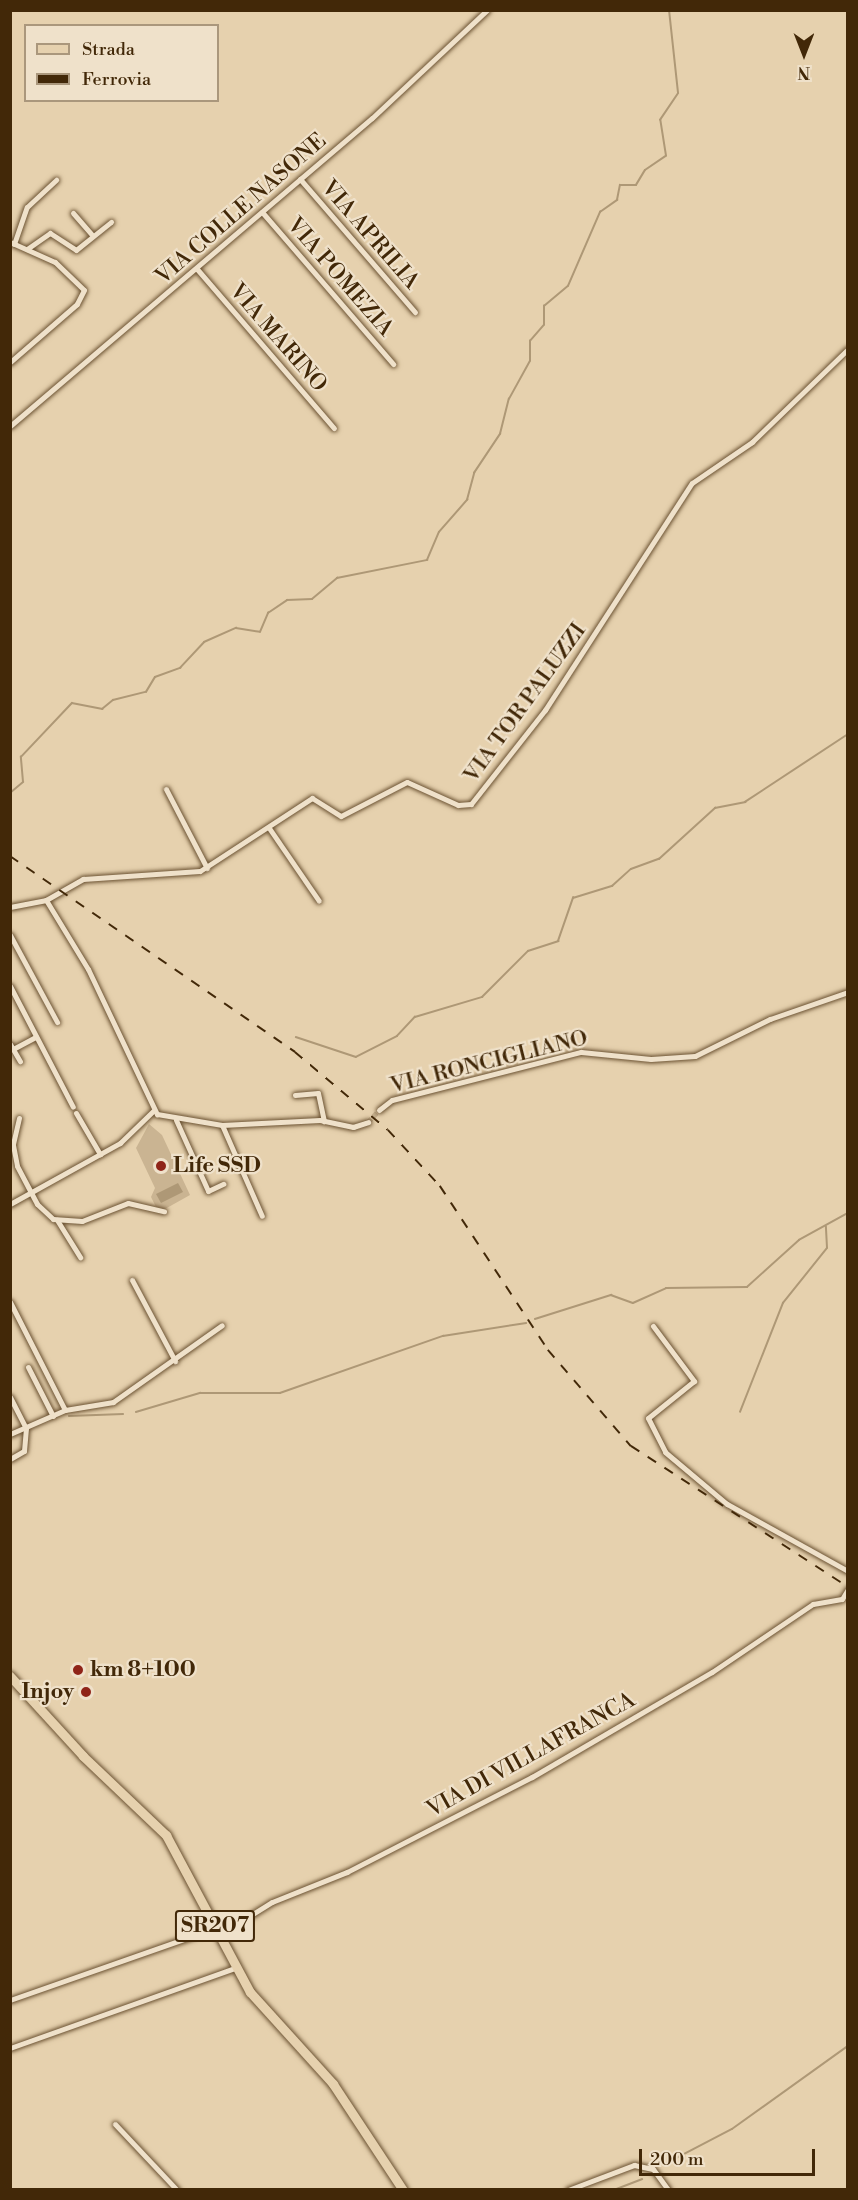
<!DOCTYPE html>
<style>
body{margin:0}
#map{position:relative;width:858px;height:2200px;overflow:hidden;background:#e6d1ae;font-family:"Libre Bodoni",serif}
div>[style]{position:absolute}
.green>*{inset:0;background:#cab492}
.water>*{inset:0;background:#ae9876}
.stream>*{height:1.5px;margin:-0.75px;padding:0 0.75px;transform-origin:0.75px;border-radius:0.75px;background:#ae9876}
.street-tunnel>*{height:5px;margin-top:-2.5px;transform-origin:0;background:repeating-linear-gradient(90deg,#c5af8d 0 5px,transparent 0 7.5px)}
.roads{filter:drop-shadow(0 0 2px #6b5232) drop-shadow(0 0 2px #6b5232)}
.street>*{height:5px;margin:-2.5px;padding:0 2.5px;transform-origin:2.5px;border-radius:2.5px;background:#efe1ca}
.primary>*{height:9px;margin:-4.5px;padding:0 4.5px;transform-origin:4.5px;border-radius:4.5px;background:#e6d1ae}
.rail>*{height:1.5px;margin-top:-0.75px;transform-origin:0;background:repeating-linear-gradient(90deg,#422808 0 10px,transparent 0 20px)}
.dots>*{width:16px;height:16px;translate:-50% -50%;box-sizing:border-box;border:3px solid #efe1ca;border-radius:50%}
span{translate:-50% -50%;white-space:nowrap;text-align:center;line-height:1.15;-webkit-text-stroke:4.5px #efe1ca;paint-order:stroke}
.shield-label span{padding:2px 4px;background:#efe1ca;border:2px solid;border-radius:4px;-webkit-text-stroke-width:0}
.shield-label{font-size:21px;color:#422808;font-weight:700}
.street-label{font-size:22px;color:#422808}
.poi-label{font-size:22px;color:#422808;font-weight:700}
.left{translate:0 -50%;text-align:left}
.right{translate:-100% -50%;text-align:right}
.frame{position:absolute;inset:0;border:12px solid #422808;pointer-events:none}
.legend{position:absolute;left:24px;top:24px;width:195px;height:78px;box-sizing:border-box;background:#efe1ca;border:2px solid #aa977c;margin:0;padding:8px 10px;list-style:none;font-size:18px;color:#422808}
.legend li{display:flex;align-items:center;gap:12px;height:30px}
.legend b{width:30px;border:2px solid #aa977c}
.north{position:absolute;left:774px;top:24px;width:60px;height:60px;-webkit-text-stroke:4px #efe1ca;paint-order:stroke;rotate:180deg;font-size:16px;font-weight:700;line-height:24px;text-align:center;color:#422808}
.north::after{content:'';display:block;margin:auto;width:21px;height:27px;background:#422808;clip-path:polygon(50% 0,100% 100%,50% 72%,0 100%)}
.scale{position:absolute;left:639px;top:2149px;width:176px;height:27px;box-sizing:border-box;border:3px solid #422808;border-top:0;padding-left:8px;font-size:18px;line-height:21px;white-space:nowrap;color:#422808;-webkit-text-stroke:4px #efe1ca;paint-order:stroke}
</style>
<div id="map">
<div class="green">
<div style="clip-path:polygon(149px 1124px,162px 1135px,190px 1195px,165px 1209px,156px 1207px,151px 1197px,155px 1188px,136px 1148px)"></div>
</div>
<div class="water">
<div style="clip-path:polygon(178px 1183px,183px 1192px,161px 1203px,156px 1194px)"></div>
</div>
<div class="stream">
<div style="left:10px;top:793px;width:17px;rotate:-40deg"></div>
<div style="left:23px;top:782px;width:25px;rotate:-95deg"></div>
<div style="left:21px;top:757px;width:74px;rotate:-46.6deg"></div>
<div style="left:72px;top:703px;width:31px;rotate:11deg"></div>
<div style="left:102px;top:709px;width:14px;rotate:-39deg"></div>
<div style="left:113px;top:700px;width:34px;rotate:-14deg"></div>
<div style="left:146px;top:692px;width:17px;rotate:-59deg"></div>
<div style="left:155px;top:677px;width:27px;rotate:-20deg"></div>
<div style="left:180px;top:668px;width:35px;rotate:-47deg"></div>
<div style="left:204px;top:642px;width:35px;rotate:-24deg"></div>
<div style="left:236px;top:628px;width:24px;rotate:9deg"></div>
<div style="left:260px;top:632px;width:21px;rotate:-67deg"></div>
<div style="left:268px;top:613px;width:23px;rotate:-34deg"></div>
<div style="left:287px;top:600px;width:25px;rotate:-2deg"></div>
<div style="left:312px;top:599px;width:33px;rotate:-40deg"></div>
<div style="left:337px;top:578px;width:92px;rotate:-11.3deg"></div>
<div style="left:427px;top:560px;width:30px;rotate:-67deg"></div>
<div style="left:439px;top:532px;width:43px;rotate:-48.8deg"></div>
<div style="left:467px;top:500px;width:28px;rotate:-75deg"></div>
<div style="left:474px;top:473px;width:47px;rotate:-56.3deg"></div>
<div style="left:500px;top:434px;width:36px;rotate:-76deg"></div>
<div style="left:509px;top:399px;width:43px;rotate:-61.1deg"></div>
<div style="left:530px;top:361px;width:20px;rotate:-90deg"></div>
<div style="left:530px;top:341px;width:21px;rotate:-49deg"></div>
<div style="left:544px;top:325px;width:19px;rotate:-90deg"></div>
<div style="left:544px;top:306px;width:31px;rotate:-40deg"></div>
<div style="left:568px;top:286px;width:81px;rotate:-66.6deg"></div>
<div style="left:600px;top:212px;width:21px;rotate:-35deg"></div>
<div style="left:617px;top:200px;width:15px;rotate:-79deg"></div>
<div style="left:620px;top:185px;width:16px"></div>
<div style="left:636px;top:185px;width:17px;rotate:-59deg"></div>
<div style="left:645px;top:170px;width:25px;rotate:-34deg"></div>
<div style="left:666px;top:156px;width:36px;rotate:-99deg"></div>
<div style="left:660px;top:120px;width:32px;rotate:-56deg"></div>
<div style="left:678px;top:93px;width:83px;rotate:-96.2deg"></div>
<div style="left:296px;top:1037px;width:63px;rotate:18.4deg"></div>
<div style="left:356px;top:1057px;width:46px;rotate:-27.1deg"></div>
<div style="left:397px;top:1036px;width:26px;rotate:-47deg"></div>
<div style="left:415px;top:1017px;width:70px;rotate:-16.6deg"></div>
<div style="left:482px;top:997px;width:65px;rotate:-45deg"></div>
<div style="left:528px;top:951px;width:32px;rotate:-18deg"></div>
<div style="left:558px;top:941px;width:46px;rotate:-70.8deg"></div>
<div style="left:573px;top:898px;width:41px;rotate:-17.1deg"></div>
<div style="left:612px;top:886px;width:25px;rotate:-42deg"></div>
<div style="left:631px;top:869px;width:30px;rotate:-20deg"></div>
<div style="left:659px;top:859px;width:76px;rotate:-42.3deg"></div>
<div style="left:715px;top:808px;width:31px;rotate:-11deg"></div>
<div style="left:745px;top:802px;width:123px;rotate:-33.4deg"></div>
<div style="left:535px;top:1319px;width:80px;rotate:-17.5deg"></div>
<div style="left:611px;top:1295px;width:23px;rotate:20deg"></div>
<div style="left:633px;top:1303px;width:36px;rotate:-24deg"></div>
<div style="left:666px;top:1288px;width:81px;rotate:-0.7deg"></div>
<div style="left:747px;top:1287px;width:70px;rotate:-42.1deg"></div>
<div style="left:799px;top:1240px;width:56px;rotate:-28.9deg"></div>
<div style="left:136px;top:1412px;width:67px;rotate:-16.5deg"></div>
<div style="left:200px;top:1393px;width:80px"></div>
<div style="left:280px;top:1393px;width:173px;rotate:-19.3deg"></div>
<div style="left:443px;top:1336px;width:84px;rotate:-8.9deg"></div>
<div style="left:740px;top:1412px;width:117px;rotate:-68.5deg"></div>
<div style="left:783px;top:1303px;width:70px;rotate:-51.3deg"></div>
<div style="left:827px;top:1248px;width:21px;rotate:-93deg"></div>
<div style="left:69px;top:1416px;width:54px;rotate:-2.1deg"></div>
<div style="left:667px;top:2163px;width:73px;rotate:-27.6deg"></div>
<div style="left:732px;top:2129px;width:143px;rotate:-35.6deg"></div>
<div style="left:614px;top:2190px;width:30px;rotate:-21deg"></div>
</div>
<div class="street-tunnel">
<div style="left:368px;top:1122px;width:16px;rotate:-47deg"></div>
</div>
<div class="roads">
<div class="street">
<div style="left:300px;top:179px;width:176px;rotate:49.2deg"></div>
<div style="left:262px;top:212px;width:201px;rotate:49.2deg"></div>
<div style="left:73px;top:213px;width:30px;rotate:49deg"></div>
<div style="left:10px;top:242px;width:49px;rotate:24deg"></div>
<div style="left:55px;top:262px;width:40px;rotate:44deg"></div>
<div style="left:84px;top:290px;width:16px;rotate:117deg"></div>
<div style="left:77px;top:304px;width:89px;rotate:139.1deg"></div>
<div style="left:14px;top:244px;width:39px;rotate:-71deg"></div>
<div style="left:27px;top:207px;width:40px;rotate:-43deg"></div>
<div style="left:27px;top:249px;width:28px;rotate:-35deg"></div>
<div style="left:50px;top:233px;width:31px;rotate:33deg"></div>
<div style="left:76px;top:250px;width:45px;rotate:-38.7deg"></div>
<div style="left:197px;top:269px;width:210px;rotate:49.3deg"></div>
<div style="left:10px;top:426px;width:475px;rotate:-40.4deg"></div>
<div style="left:372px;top:118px;width:158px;rotate:-43.2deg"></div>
<div style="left:166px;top:789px;width:89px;rotate:62.6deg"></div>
<div style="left:269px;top:828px;width:88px;rotate:55.6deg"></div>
<div style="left:46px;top:900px;width:81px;rotate:58.7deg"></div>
<div style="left:88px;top:969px;width:161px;rotate:64.6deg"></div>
<div style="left:157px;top:1114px;width:66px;rotate:9.6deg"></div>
<div style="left:222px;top:1125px;width:98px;rotate:-2.9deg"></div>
<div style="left:320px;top:1120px;width:34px;rotate:12deg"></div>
<div style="left:353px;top:1127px;width:16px;rotate:-18deg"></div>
<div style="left:10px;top:907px;width:37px;rotate:-11deg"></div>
<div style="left:46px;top:900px;width:43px;rotate:-29.6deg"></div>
<div style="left:83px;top:879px;width:117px;rotate:-3.9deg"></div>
<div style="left:200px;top:871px;width:134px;rotate:-33.1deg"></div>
<div style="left:312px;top:798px;width:34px;rotate:32deg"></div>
<div style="left:341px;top:816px;width:74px;rotate:-27.3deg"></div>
<div style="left:407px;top:782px;width:56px;rotate:24.3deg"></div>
<div style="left:458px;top:805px;width:13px;rotate:-4deg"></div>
<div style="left:471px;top:804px;width:120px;rotate:-51.8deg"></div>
<div style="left:545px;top:710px;width:270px;rotate:-57.1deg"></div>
<div style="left:692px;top:483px;width:73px;rotate:-34.3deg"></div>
<div style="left:752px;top:442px;width:134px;rotate:-44.1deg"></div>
<div style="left:10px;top:935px;width:99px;rotate:61.6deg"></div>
<div style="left:10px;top:986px;width:136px;rotate:62.5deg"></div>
<div style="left:10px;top:1044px;width:20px;rotate:60deg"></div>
<div style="left:13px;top:1049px;width:26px;rotate:-28deg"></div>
<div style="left:295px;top:1095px;width:23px;rotate:-5deg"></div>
<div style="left:318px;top:1093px;width:29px;rotate:78deg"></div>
<div style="left:379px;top:1110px;width:16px;rotate:-38deg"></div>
<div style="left:392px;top:1100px;width:195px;rotate:-14.3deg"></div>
<div style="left:581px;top:1052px;width:70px;rotate:5.7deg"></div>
<div style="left:651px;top:1059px;width:44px;rotate:-3.9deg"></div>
<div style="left:695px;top:1056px;width:84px;rotate:-26.3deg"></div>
<div style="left:770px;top:1019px;width:83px;rotate:-19.1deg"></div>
<div style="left:76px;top:1113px;width:48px;rotate:59.7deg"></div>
<div style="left:19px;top:1118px;width:28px;rotate:103deg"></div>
<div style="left:13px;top:1145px;width:21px;rotate:79deg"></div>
<div style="left:17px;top:1166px;width:43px;rotate:62.2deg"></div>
<div style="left:37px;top:1204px;width:22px;rotate:43deg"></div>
<div style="left:53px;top:1219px;width:29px;rotate:4deg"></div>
<div style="left:82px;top:1221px;width:49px;rotate:-21.4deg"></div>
<div style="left:128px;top:1203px;width:37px;rotate:13deg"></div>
<div style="left:176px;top:1120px;width:78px;rotate:65.7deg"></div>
<div style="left:208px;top:1191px;width:17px;rotate:-25deg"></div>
<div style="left:222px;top:1125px;width:99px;rotate:66.3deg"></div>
<div style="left:10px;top:1204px;width:126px;rotate:-29deg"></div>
<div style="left:120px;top:1143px;width:46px;rotate:-44.1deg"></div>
<div style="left:57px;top:1220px;width:44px;rotate:58.1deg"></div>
<div style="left:132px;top:1280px;width:92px;rotate:62deg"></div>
<div style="left:10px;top:1302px;width:121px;rotate:63deg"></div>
<div style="left:653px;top:1326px;width:69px;rotate:53.3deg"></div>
<div style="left:694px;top:1381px;width:59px;rotate:141.2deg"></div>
<div style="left:648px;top:1418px;width:38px;rotate:63deg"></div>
<div style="left:665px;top:1452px;width:81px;rotate:40deg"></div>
<div style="left:727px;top:1504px;width:138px;rotate:29deg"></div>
<div style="left:28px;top:1367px;width:55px;rotate:63deg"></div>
<div style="left:10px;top:1397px;width:35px;rotate:63deg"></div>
<div style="left:10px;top:1434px;width:60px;rotate:-23.6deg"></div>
<div style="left:65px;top:1410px;width:49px;rotate:-9.5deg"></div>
<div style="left:113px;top:1402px;width:133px;rotate:-35.2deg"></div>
<div style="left:10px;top:1459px;width:16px;rotate:-30deg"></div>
<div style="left:24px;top:1451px;width:23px;rotate:-85deg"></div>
<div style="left:219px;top:1935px;width:62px;rotate:-31.9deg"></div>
<div style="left:272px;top:1902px;width:81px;rotate:-21.8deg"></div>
<div style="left:347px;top:1872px;width:208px;rotate:-27.2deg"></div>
<div style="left:532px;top:1777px;width:208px;rotate:-30.3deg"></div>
<div style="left:712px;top:1672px;width:122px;rotate:-34deg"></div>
<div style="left:813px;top:1604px;width:29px;rotate:-10deg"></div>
<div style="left:842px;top:1599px;width:12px;rotate:-59deg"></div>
<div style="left:10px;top:2000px;width:218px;rotate:-19.3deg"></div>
<div style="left:10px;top:2048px;width:239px;rotate:-19.6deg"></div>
<div style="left:115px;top:2124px;width:91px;rotate:46.8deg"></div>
<div style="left:568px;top:2190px;width:71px;rotate:-20.7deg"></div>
<div style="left:634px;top:2165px;width:19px;rotate:12deg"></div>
<div style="left:653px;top:2169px;width:26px;rotate:54deg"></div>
</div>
<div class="primary">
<div style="left:10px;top:1676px;width:108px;rotate:47.6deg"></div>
<div style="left:83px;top:1756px;width:115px;rotate:43.6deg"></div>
<div style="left:166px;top:1835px;width:178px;rotate:61.9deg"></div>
<div style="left:250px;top:1992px;width:124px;rotate:47.9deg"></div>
<div style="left:333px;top:2084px;width:127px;rotate:56.6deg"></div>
</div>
</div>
<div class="rail">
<div style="left:10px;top:856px;width:346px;rotate:34.5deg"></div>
<div style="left:295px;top:1052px;width:121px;rotate:40deg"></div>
<div style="left:388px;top:1130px;width:76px;rotate:47.1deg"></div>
<div style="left:440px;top:1186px;width:196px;rotate:56.6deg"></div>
<div style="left:548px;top:1350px;width:127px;rotate:49.2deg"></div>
<div style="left:631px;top:1446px;width:259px;rotate:33deg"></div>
</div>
<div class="dots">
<div style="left:161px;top:1166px;background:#8f2418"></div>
<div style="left:78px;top:1670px;background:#8f2418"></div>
<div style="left:86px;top:1692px;background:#8f2418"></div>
</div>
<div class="shield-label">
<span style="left:215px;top:1926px">SR207</span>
</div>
<div class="street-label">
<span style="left:241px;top:209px;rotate:-41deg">VIA COLLE NASONE</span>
<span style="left:370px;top:235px;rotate:49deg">VIA APRILIA</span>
<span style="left:340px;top:277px;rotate:49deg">VIA POMEZIA</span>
<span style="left:278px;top:338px;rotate:49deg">VIA MARINO</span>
<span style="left:525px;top:703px;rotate:-54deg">VIA TOR PALUZZI</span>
<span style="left:489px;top:1062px;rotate:-14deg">VIA RONCIGLIANO</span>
<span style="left:531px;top:1755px;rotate:-29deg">VIA DI VILLAFRANCA</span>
</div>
<div class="poi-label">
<span class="left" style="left:173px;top:1166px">Life SSD</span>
<span class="left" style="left:90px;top:1670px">km 8+100</span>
<span class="right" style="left:74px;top:1692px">Injoy</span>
</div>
<div class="frame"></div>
<ul class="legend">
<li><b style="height:8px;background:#e6d1ae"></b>Strada</li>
<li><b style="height:8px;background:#422808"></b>Ferrovia</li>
</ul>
<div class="north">N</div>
<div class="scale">200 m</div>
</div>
